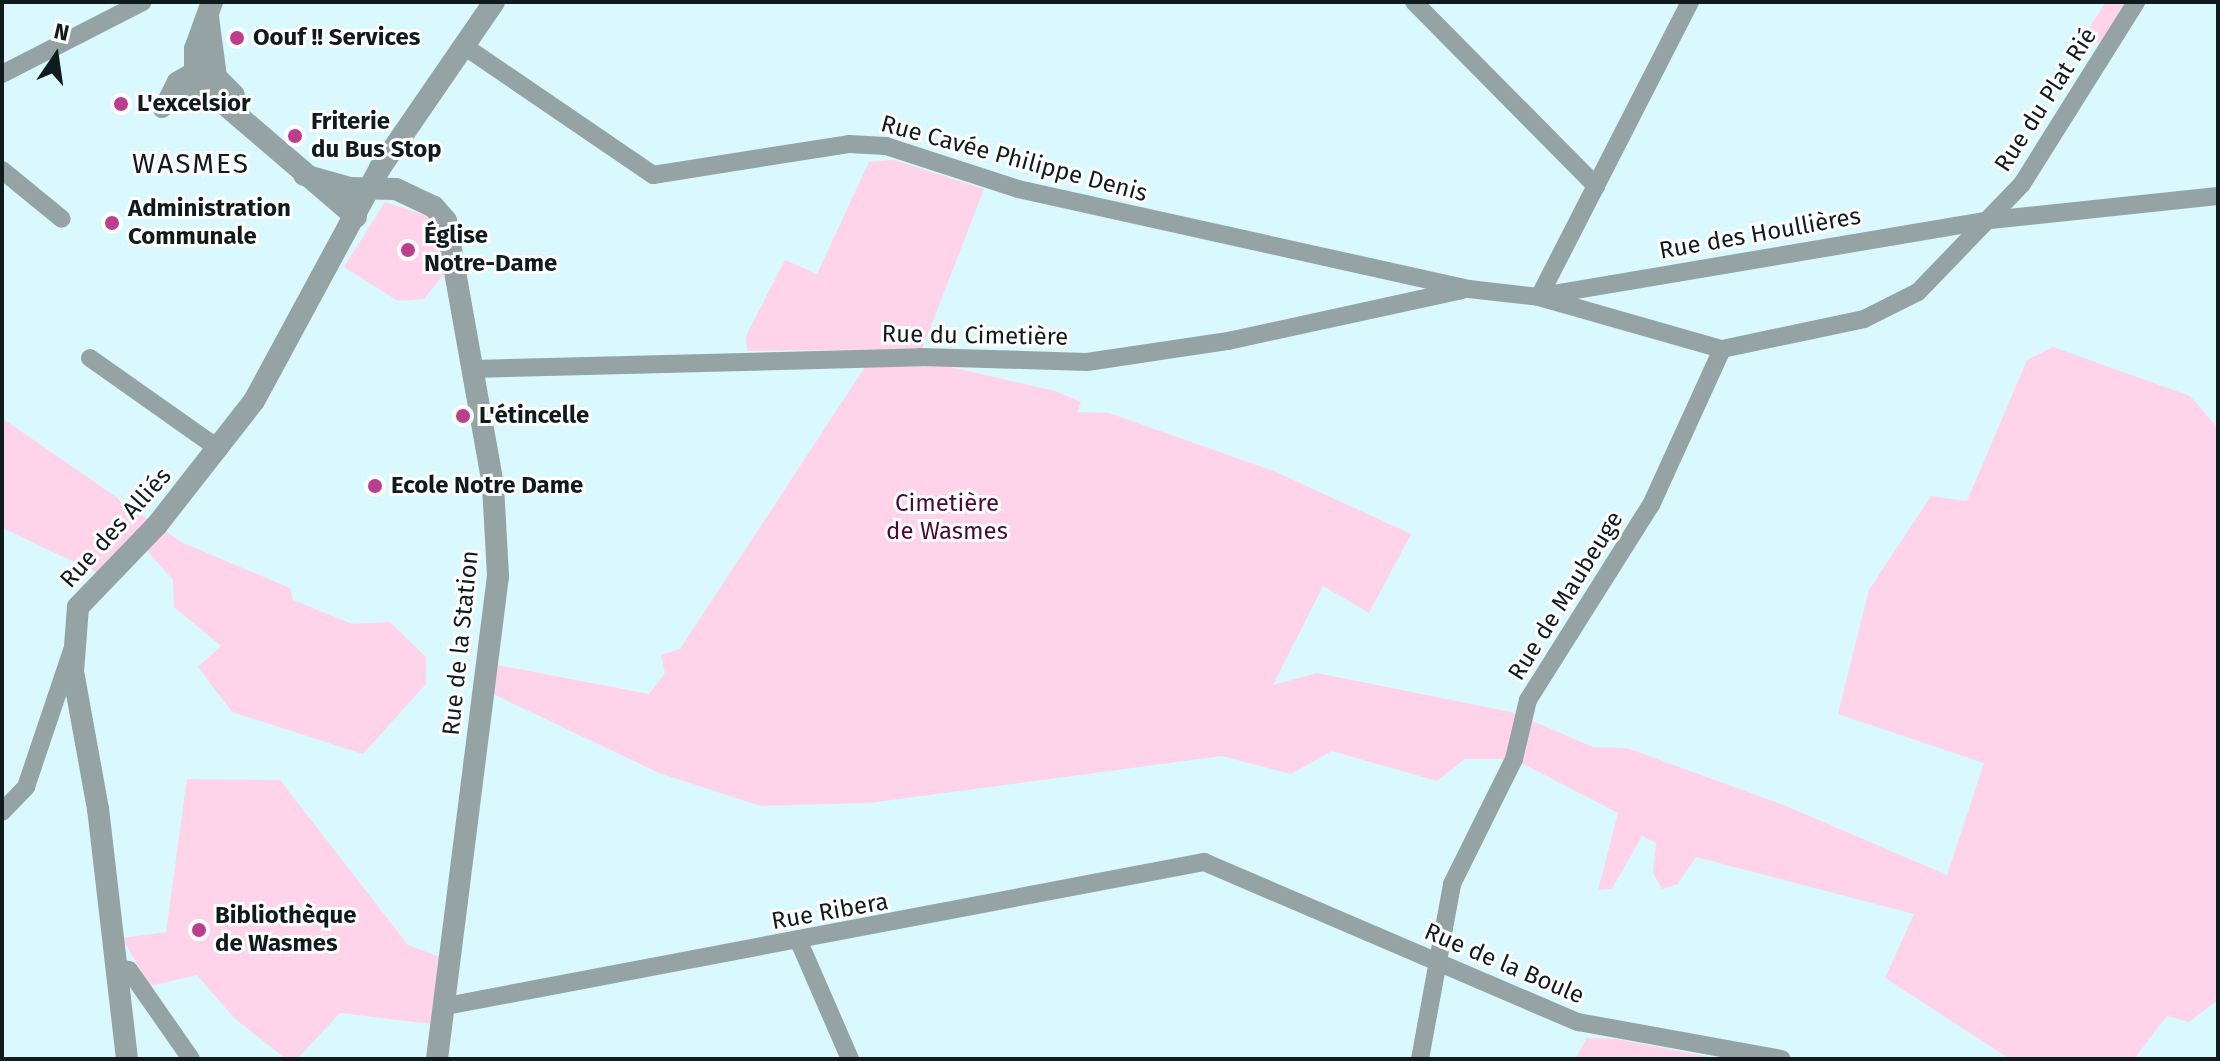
<!DOCTYPE html>
<meta charset="utf-8">
<style>
body{margin:0}
#map{position:relative;width:2220px;height:1061px;overflow:hidden;background:#d9f9fe;font-family:"Fira Sans",sans-serif}
div>[style]{position:absolute}
.green>*{inset:0;background:#ffd4ea}
.minor>*{height:18px;margin:-9px;padding:0 9px;transform-origin:9px;border-radius:9px;background:#96a3a5}
.tertiary>*{height:22px;margin:-11px;padding:0 11px;transform-origin:11px;border-radius:11px;background:#96a3a5}
.dots>*{width:22px;height:22px;translate:-50% -50%;box-sizing:border-box;border:4px solid #fff;border-radius:50%}
span{translate:-50% -50%;white-space:nowrap;text-align:center;line-height:1.15;-webkit-text-stroke:6px #fff;paint-order:stroke}
.poi-label{font-size:24px;color:#101b1d;font-weight:700}
.left{translate:0 -50%;text-align:left}
.street-label{font-size:24px;color:#101b1d}
.park-label{font-size:24px;color:#4c0936}
.quarter-label{font-size:28px;color:#101b1d;letter-spacing:2px}
.frame{position:absolute;inset:0;border:4px solid #101b1d;pointer-events:none}
.north{position:absolute;left:16px;top:16px;width:80px;height:80px;-webkit-text-stroke:6px #fff;paint-order:stroke;rotate:13deg;font-size:22px;font-weight:700;line-height:32px;text-align:center;color:#101b1d}
.north::after{content:'';display:block;margin:auto;width:28px;height:36px;background:#101b1d;clip-path:polygon(50% 0,100% 100%,50% 72%,0 100%)}
</style>
<div id="map">
<div class="green">
<div style="clip-path:polygon(2106px 2px,2125px 2px,2100px 43px,2084px 36px)"></div>
<div style="clip-path:polygon(894px 160px,984px 189px,922px 349px,747px 351px,746px 336px,785px 260px,817px 274px,869px 162px)"></div>
<div style="clip-path:polygon(385px 202px,427px 216px,442px 238px,444px 274px,424px 299px,398px 301px,344px 267px)"></div>
<div style="clip-path:polygon(2053px 347px,2190px 396px,2218px 428px,2218px 1000px,2189px 1022px,2167px 1016px,2134px 1059px,2010px 1059px,1885px 978px,1914px 914px,1696px 857px,1678px 884px,1662px 889px,1653px 873px,1656px 843px,1642px 836px,1612px 889px,1598px 890px,1618px 813px,1514px 759px,1465px 759px,1437px 781px,1332px 751px,1291px 774px,1222px 756px,869px 803px,761px 806px,659px 773px,493px 694px,497px 665px,649px 694px,665px 673px,661px 655px,680px 649px,867px 364px,942px 365px,1055px 391px,1081px 402px,1077px 412px,1109px 413px,1276px 472px,1411px 534px,1369px 613px,1323px 586px,1273px 685px,1317px 673px,1511px 712px,1593px 747px,1627px 748px,1786px 806px,1947px 875px,1984px 763px,1838px 714px,1869px 590px,1931px 496px,1967px 501px,2027px 360px)"></div>
<div style="clip-path:polygon(2px 418px,181px 542px,290px 588px,293px 600px,352px 624px,390px 622px,426px 657px,426px 684px,363px 754px,232px 712px,198px 667px,221px 646px,174px 607px,173px 580px,141px 544px,104px 576px,2px 528px)"></div>
<div style="clip-path:polygon(187px 779px,280px 780px,408px 945px,440px 957px,440px 1025px,340px 1013px,297px 1059px,286px 1059px,234px 1018px,197px 975px,150px 986px,122px 938px,166px 932px)"></div>
<div style="clip-path:polygon(1587px 1038px,1616px 1039px,1720px 1059px,1575px 1059px)"></div>
</div>
<div class="minor">
<div style="left:1414px;top:2px;width:259px;rotate:45.3deg"></div>
<div style="left:464px;top:46px;width:229px;rotate:34.3deg"></div>
<div style="left:653px;top:175px;width:198px;rotate:-9deg"></div>
<div style="left:849px;top:144px;width:37px;rotate:3deg"></div>
<div style="left:886px;top:146px;width:139px;rotate:18deg"></div>
<div style="left:1018px;top:189px;width:462px;rotate:12.5deg"></div>
<div style="left:1469px;top:289px;width:70px;rotate:6.5deg"></div>
<div style="left:1539px;top:297px;width:190px;rotate:15.9deg"></div>
<div style="left:1722px;top:349px;width:145px;rotate:-11.9deg"></div>
<div style="left:1864px;top:319px;width:60px;rotate:-26.6deg"></div>
<div style="left:1918px;top:292px;width:150px;rotate:-46.1deg"></div>
<div style="left:2022px;top:184px;width:215px;rotate:-57.9deg"></div>
<div style="left:2px;top:74px;width:158px;rotate:-27.1deg"></div>
<div style="left:162px;top:109px;width:31px;rotate:-63deg"></div>
<div style="left:176px;top:81px;width:20px;rotate:-30deg"></div>
<div style="left:162px;top:109px;width:45px;rotate:-35.1deg"></div>
<div style="left:2px;top:170px;width:77px;rotate:39.2deg"></div>
<div style="left:1541px;top:296px;width:455px;rotate:-9.6deg"></div>
<div style="left:1990px;top:220px;width:229px;rotate:-6deg"></div>
<div style="left:1539px;top:297px;width:331px;rotate:-62.9deg"></div>
<div style="left:90px;top:358px;width:158px;rotate:35.2deg"></div>
<div style="left:473px;top:369px;width:448px;rotate:-1.5deg"></div>
<div style="left:921px;top:357px;width:166px;rotate:1.7deg"></div>
<div style="left:1087px;top:362px;width:143px;rotate:-8.5deg"></div>
<div style="left:1228px;top:341px;width:239px;rotate:-12.3deg"></div>
<div style="left:2px;top:812px;width:35px;rotate:-46deg"></div>
<div style="left:26px;top:787px;width:145px;rotate:-71.4deg"></div>
<div style="left:800px;top:944px;width:125px;rotate:66.5deg"></div>
<div style="left:116px;top:967px;width:13px;rotate:13deg"></div>
<div style="left:129px;top:970px;width:108px;rotate:55.1deg"></div>
<div style="left:446px;top:1006px;width:772px;rotate:-10.76deg"></div>
<div style="left:1204px;top:862px;width:407px;rotate:23.2deg"></div>
<div style="left:1578px;top:1022px;width:207px;rotate:10.3deg"></div>
<div style="left:1420px;top:1059px;width:178px;rotate:-79.6deg"></div>
<div style="left:1452px;top:884px;width:140px;rotate:-63.6deg"></div>
<div style="left:1514px;top:759px;width:61px;rotate:-76.7deg"></div>
<div style="left:1528px;top:700px;width:231px;rotate:-57.8deg"></div>
<div style="left:1651px;top:505px;width:171px;rotate:-65.5deg"></div>
</div>
<div class="tertiary">
<div style="left:212px;top:2px;width:50px;rotate:109.9deg"></div>
<div style="left:195px;top:49px;width:30px;rotate:90deg"></div>
<div style="left:195px;top:79px;width:212px;rotate:40.6deg"></div>
<div style="left:208px;top:17px;width:61px;rotate:82.4deg"></div>
<div style="left:216px;top:77px;width:25px;rotate:45deg"></div>
<div style="left:304px;top:175px;width:48px;rotate:15.8deg"></div>
<div style="left:350px;top:188px;width:46px;rotate:1.2deg"></div>
<div style="left:396px;top:189px;width:42px;rotate:25.3deg"></div>
<div style="left:434px;top:207px;width:18px;rotate:49deg"></div>
<div style="left:446px;top:221px;width:269px;rotate:79.9deg"></div>
<div style="left:493px;top:486px;width:90px;rotate:86.8deg"></div>
<div style="left:498px;top:576px;width:487px;rotate:97.2deg"></div>
<div style="left:127px;top:1059px;width:252px;rotate:-96.6deg"></div>
<div style="left:98px;top:809px;width:139px;rotate:-100.3deg"></div>
<div style="left:73px;top:672px;width:65px;rotate:-85.6deg"></div>
<div style="left:78px;top:607px;width:114px;rotate:-46.1deg"></div>
<div style="left:157px;top:525px;width:157px;rotate:-52deg"></div>
<div style="left:254px;top:401px;width:265px;rotate:-61.6deg"></div>
<div style="left:380px;top:168px;width:201px;rotate:-55.5deg"></div>
</div>
<div class="dots">
<div style="left:237px;top:38px;background:#bc3f8e"></div>
<div style="left:121px;top:104px;background:#bc3f8e"></div>
<div style="left:295px;top:136px;background:#bc3f8e"></div>
<div style="left:112px;top:223px;background:#bc3f8e"></div>
<div style="left:408px;top:250px;background:#bc3f8e"></div>
<div style="left:463px;top:416px;background:#bc3f8e"></div>
<div style="left:375px;top:486px;background:#bc3f8e"></div>
<div style="left:199px;top:930px;background:#bc3f8e"></div>
</div>
<div class="poi-label">
<span class="left" style="left:253px;top:38px">Oouf !! Services</span>
<span class="left" style="left:137px;top:104px">L'excelsior</span>
<span class="left" style="left:311px;top:136px">Friterie<br>du Bus Stop</span>
<span class="left" style="left:128px;top:223px">Administration<br>Communale</span>
<span class="left" style="left:424px;top:250px">Église<br>Notre-Dame</span>
<span class="left" style="left:479px;top:416px">L'étincelle</span>
<span class="left" style="left:391px;top:486px">Ecole Notre Dame</span>
<span class="left" style="left:215px;top:930px">Bibliothèque<br>de Wasmes</span>
</div>
<div class="street-label">
<span style="left:2046px;top:100px;rotate:-57deg">Rue du Plat Rié</span>
<span style="left:1014px;top:159px;rotate:15deg">Rue Cavée Philippe Denis</span>
<span style="left:1760px;top:234px;rotate:-10deg">Rue des Houllières</span>
<span style="left:975px;top:336px;rotate:1deg">Rue du Cimetière</span>
<span style="left:116px;top:528px;rotate:-48deg">Rue des Alliés</span>
<span style="left:1566px;top:596px;rotate:-58deg">Rue de Maubeuge</span>
<span style="left:461px;top:643px;rotate:-84deg">Rue de la Station</span>
<span style="left:830px;top:912px;rotate:-10deg">Rue Ribera</span>
<span style="left:1504px;top:964px;rotate:23deg">Rue de la Boule</span>
</div>
<div class="park-label">
<span style="left:947px;top:518px">Cimetière<br>de Wasmes</span>
</div>
<div class="quarter-label">
<span style="left:191px;top:164px">WASMES</span>
</div>
<div class="frame"></div>
<div class="north">N</div>
</div>
